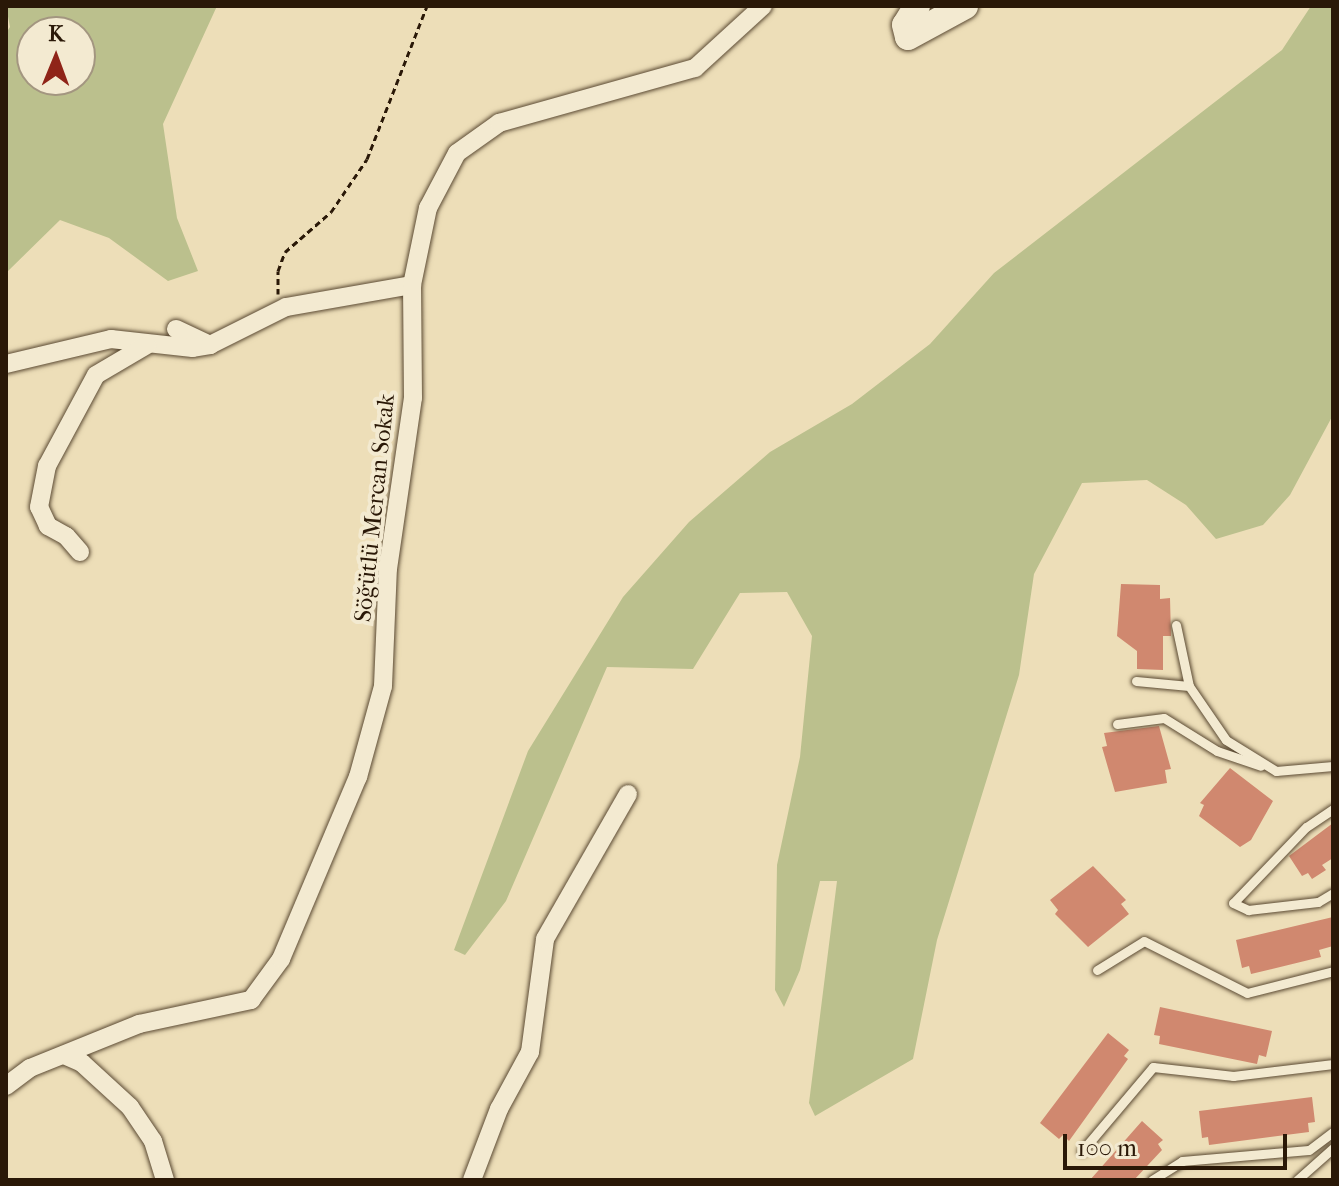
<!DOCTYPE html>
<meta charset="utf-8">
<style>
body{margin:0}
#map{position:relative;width:1339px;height:1186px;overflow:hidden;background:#eddeb8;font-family:"IM FELL French Canon",serif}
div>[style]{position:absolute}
.green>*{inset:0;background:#bbc08d}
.building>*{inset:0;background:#d0886f}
.path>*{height:3px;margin-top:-1.5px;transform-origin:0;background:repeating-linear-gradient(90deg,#2a1807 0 6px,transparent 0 10px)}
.roads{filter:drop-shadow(0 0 2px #5b4a33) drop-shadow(0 0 2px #5b4a33)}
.lane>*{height:9px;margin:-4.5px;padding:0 4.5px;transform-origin:4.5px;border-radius:4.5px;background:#f3ead1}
.street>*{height:18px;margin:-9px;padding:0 9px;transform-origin:9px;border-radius:9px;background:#f3ead1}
.secondary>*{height:26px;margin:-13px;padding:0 13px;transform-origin:13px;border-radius:13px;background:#f3ead1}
span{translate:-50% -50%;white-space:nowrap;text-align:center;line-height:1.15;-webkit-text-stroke:8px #f3ead1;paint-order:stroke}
.street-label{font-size:24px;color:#2a1807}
.frame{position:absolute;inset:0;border:8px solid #2a1807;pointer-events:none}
.north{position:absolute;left:16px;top:16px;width:80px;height:80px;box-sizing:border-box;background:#f3ead1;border:2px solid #a39680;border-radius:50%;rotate:1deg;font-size:22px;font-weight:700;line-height:32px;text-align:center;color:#2a1807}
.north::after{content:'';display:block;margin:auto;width:28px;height:36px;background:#8f2418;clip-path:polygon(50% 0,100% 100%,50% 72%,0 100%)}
.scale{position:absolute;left:1063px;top:1134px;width:224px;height:36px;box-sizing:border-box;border:4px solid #2a1807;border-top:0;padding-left:10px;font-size:24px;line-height:28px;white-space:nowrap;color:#2a1807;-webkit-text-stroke:6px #f3ead1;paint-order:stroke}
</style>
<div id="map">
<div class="green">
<div style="clip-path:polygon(evenodd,6px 6px,217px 6px,163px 124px,177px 218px,198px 271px,168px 281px,109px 238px,60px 220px,6px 273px,6px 33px,10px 27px,6px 6px,32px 32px,80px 32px,80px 80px,32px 80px,32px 32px)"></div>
<div style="clip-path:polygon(1311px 6px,1333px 6px,1333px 415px,1290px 495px,1263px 525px,1216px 539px,1186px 505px,1147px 480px,1082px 483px,1034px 574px,1019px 675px,937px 940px,913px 1059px,815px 1116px,809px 1103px,837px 881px,820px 881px,800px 970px,784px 1007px,775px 990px,777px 865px,800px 757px,812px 636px,787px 592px,740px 593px,693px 669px,607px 667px,506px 901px,465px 955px,454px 950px,528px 751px,623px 597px,689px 522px,770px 452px,852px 404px,930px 344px,994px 273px,1282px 50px)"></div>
</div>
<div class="building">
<div style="clip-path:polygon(1121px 584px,1160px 585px,1160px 599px,1170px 598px,1171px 636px,1163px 636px,1163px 670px,1137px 669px,1137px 651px,1117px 636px)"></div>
<div style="clip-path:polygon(1159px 726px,1171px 769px,1165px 770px,1167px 783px,1115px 792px,1102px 747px,1107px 746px,1104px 733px)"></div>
<div style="clip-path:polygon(1230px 768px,1273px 801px,1251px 840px,1240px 847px,1199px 816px,1204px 805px,1200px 803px)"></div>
<div style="clip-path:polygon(1333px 823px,1333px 858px,1322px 865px,1326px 870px,1312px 879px,1308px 873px,1302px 876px,1289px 856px)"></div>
<div style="clip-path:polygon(1093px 866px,1126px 900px,1121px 904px,1129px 914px,1088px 947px,1055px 914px,1058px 910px,1050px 900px)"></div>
<div style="clip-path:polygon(1333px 917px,1333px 946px,1319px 950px,1321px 957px,1251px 974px,1249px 966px,1242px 968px,1236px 940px)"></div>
<div style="clip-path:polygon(1160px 1007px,1272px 1031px,1266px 1057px,1259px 1055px,1257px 1064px,1159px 1044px,1160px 1036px,1154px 1035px)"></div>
<div style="clip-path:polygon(1108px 1033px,1129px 1050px,1124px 1056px,1128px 1059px,1069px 1141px,1063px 1135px,1059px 1139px,1040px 1123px)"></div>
<div style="clip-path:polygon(1312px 1097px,1315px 1122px,1308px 1123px,1309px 1132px,1209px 1145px,1208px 1137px,1202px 1138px,1199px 1111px)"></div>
<div style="clip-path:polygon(1142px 1121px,1163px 1140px,1158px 1144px,1162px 1150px,1134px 1180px,1090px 1180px)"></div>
</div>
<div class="path">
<div style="left:278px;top:294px;width:23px;rotate:-90deg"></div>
<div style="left:278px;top:271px;width:20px;rotate:-70deg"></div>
<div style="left:285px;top:252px;width:61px;rotate:-41deg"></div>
<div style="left:331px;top:212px;width:64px;rotate:-55.8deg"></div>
<div style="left:367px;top:159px;width:164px;rotate:-68.6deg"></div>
</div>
<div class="roads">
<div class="lane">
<div style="left:1176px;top:625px;width:62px;rotate:78deg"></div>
<div style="left:1136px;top:681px;width:53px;rotate:5.4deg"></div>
<div style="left:1189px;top:686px;width:65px;rotate:55.6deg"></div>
<div style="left:1226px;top:740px;width:59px;rotate:31.8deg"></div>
<div style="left:1276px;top:771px;width:57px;rotate:-5deg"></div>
<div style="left:1117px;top:724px;width:47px;rotate:-7.3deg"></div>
<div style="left:1164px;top:718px;width:62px;rotate:31.9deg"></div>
<div style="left:1217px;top:751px;width:46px;rotate:18.8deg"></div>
<div style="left:1333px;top:809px;width:32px;rotate:146deg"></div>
<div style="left:1306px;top:827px;width:105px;rotate:133.8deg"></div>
<div style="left:1233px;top:903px;width:17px;rotate:25deg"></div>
<div style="left:1248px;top:910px;width:70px;rotate:-6.5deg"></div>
<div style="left:1318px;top:902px;width:17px;rotate:-31deg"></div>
<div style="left:1097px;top:970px;width:55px;rotate:-31.7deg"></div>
<div style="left:1144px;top:941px;width:115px;rotate:26.8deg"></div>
<div style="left:1247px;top:993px;width:89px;rotate:-14.3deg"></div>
<div style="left:1082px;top:1151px;width:110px;rotate:-49.8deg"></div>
<div style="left:1153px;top:1067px;width:81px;rotate:6.4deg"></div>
<div style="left:1233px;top:1076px;width:101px;rotate:-6.8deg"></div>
<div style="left:1152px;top:1180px;width:36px;rotate:-32deg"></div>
<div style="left:1182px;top:1161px;width:127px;rotate:-5deg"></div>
<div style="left:1309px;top:1150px;width:30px;rotate:-37deg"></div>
<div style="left:1297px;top:1180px;width:48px;rotate:-41.6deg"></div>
</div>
<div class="street">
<div style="left:176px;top:329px;width:38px;rotate:25deg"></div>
<div style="left:6px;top:364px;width:108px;rotate:-13.4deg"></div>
<div style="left:111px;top:339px;width:82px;rotate:6.3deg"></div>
<div style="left:193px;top:348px;width:17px;rotate:-10deg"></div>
<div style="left:210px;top:345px;width:85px;rotate:-26.6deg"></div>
<div style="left:286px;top:307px;width:128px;rotate:-9.9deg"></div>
<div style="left:80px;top:552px;width:21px;rotate:-131deg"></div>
<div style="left:66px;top:536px;width:21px;rotate:-151deg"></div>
<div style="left:48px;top:526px;width:21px;rotate:-115deg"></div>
<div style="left:39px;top:507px;width:42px;rotate:-79deg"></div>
<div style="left:47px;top:466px;width:103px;rotate:-61.7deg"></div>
<div style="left:96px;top:375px;width:59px;rotate:-30.5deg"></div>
<div style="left:64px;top:1055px;width:20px;rotate:24deg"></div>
<div style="left:82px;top:1063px;width:65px;rotate:42.5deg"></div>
<div style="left:130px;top:1107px;width:41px;rotate:55.9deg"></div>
<div style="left:153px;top:1141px;width:41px;rotate:72.9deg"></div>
<div style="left:6px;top:1086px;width:30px;rotate:-37deg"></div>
<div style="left:30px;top:1068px;width:118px;rotate:-22deg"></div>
<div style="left:139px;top:1024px;width:115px;rotate:-12.1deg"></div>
<div style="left:251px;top:1000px;width:51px;rotate:-53.8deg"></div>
<div style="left:281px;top:959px;width:198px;rotate:-67.1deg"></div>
<div style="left:358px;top:777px;width:94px;rotate:-74.6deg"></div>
<div style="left:383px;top:686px;width:117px;rotate:-87.6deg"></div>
<div style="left:388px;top:569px;width:173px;rotate:-81.7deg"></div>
<div style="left:413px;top:398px;width:113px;rotate:-90.5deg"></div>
<div style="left:412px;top:285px;width:79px;rotate:-78.3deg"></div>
<div style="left:428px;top:208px;width:62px;rotate:-62.2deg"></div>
<div style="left:457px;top:153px;width:52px;rotate:-35.5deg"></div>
<div style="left:499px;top:123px;width:204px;rotate:-15.7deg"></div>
<div style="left:695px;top:68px;width:92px;rotate:-42.4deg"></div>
<div style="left:472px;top:1180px;width:76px;rotate:-69.2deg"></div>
<div style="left:499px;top:1109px;width:65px;rotate:-61.5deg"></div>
<div style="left:530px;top:1052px;width:114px;rotate:-82.4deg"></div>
<div style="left:545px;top:939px;width:167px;rotate:-60.2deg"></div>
</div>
<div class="secondary">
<div style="left:917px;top:6px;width:22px;rotate:122deg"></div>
<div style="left:905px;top:25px;width:12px;rotate:76deg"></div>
<div style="left:908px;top:37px;width:65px;rotate:-28.5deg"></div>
</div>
</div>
<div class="street-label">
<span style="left:375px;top:508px;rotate:-84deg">Söğütlü Mercan Sokak</span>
</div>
<div class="frame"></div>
<div class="north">K</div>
<div class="scale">100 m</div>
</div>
